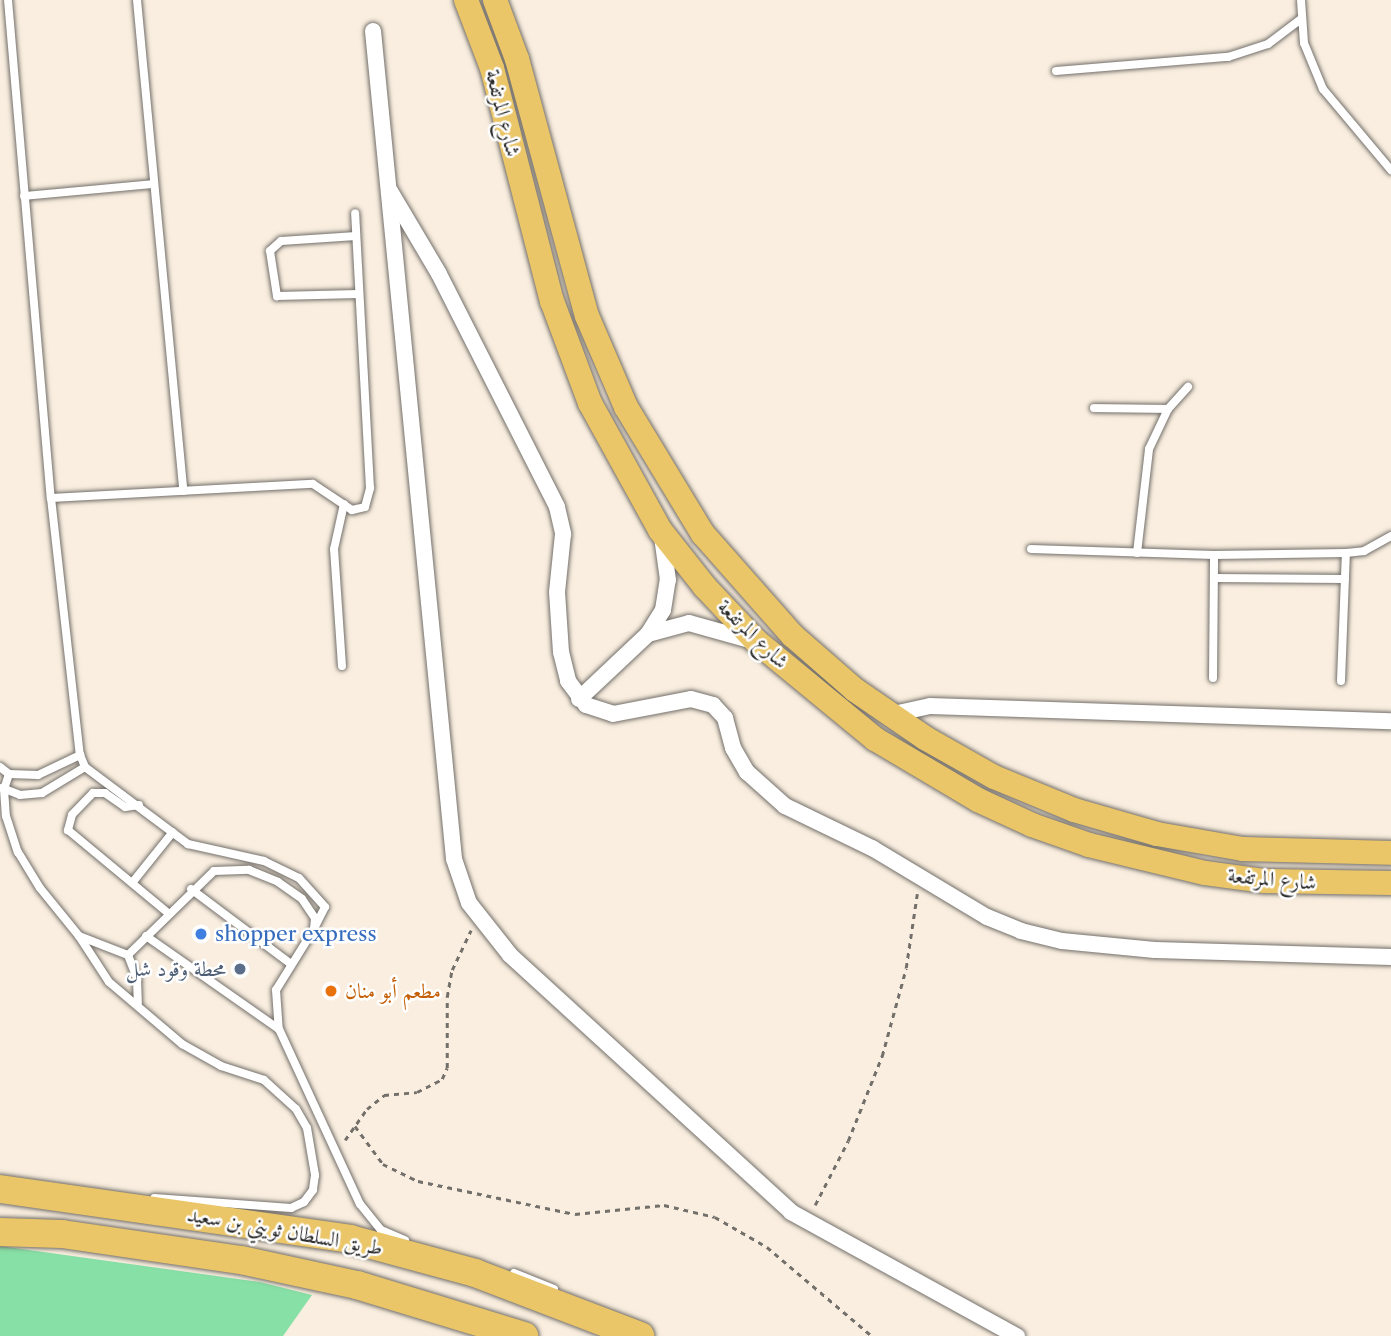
<!DOCTYPE html>
<meta charset="utf-8">
<style>
body{margin:0}
#map{position:relative;width:1391px;height:1336px;overflow:hidden;background:#f9eedf;font-family:"Libre Caslon Text",Amiri,serif}
div>[style]{position:absolute}
.green>*{inset:0;background:#87e0a5}
.path>*{height:2.5px;margin-top:-1.25px;transform-origin:0;background:repeating-linear-gradient(90deg,#736f6a 0 5px,transparent 0 10px)}
.roads{filter:drop-shadow(0 0 2px #736f6a) drop-shadow(0 0 2px #736f6a)}
.lane>*{height:8px;margin:-4px;padding:0 4px;transform-origin:4px;border-radius:4px;background:#fff}
.street>*{height:16px;margin:-8px;padding:0 8px;transform-origin:8px;border-radius:8px;background:#fff}
.primary>*{height:24px;margin:-12px;padding:0 12px;transform-origin:12px;border-radius:12px;background:#ebc669}
.highway>*{height:28px;margin:-14px;padding:0 14px;transform-origin:14px;border-radius:14px;background:#ebc669}
.dots>*{width:19px;height:19px;translate:-50% -50%;box-sizing:border-box;border:4px solid #fff;border-radius:50%}
span{translate:-50% -50%;white-space:nowrap;text-align:center;line-height:1.15;-webkit-text-stroke:5px #fff;paint-order:stroke}
.street-label{font-size:21px;color:#2b2b2b}
.shop-label{font-size:21px;color:#366cbe}
.left{translate:0 -50%;text-align:left}
.service-label{font-size:21px;color:#4e5e75}
.right{translate:-100% -50%;text-align:right}
.food-label{font-size:21px;color:#c56008}
</style>
<div id="map">
<div class="green">
<div style="clip-path:polygon(0 1246px,260px 1282px,312px 1295px,283px 1336px,0 1336px)"></div>
</div>
<div class="path">
<div style="left:355px;top:1126px;width:47px;rotate:53.6deg"></div>
<div style="left:383px;top:1164px;width:39px;rotate:26deg"></div>
<div style="left:418px;top:1181px;width:160px;rotate:11.9deg"></div>
<div style="left:575px;top:1214px;width:89px;rotate:-5.8deg"></div>
<div style="left:664px;top:1205px;width:52px;rotate:13.2deg"></div>
<div style="left:715px;top:1217px;width:60px;rotate:30deg"></div>
<div style="left:767px;top:1247px;width:138px;rotate:40.3deg"></div>
<div style="left:345px;top:1140px;width:38px;rotate:-55deg"></div>
<div style="left:367px;top:1109px;width:22px;rotate:-39deg"></div>
<div style="left:384px;top:1095px;width:33px;rotate:-5deg"></div>
<div style="left:417px;top:1092px;width:28px;rotate:-27deg"></div>
<div style="left:442px;top:1079px;width:12px;rotate:-66deg"></div>
<div style="left:447px;top:1068px;width:71px;rotate:-90deg"></div>
<div style="left:447px;top:997px;width:27px;rotate:-80deg"></div>
<div style="left:452px;top:970px;width:44px;rotate:-64.6deg"></div>
<div style="left:815px;top:1205px;width:72px;rotate:-62.7deg"></div>
<div style="left:848px;top:1141px;width:92px;rotate:-68.2deg"></div>
<div style="left:882px;top:1056px;width:91px;rotate:-74.7deg"></div>
<div style="left:906px;top:968px;width:75px;rotate:-81.5deg"></div>
</div>
<div class="roads">
<div class="lane">
<div style="left:8px;top:0;width:500px;rotate:85.1deg"></div>
<div style="left:51px;top:498px;width:259px;rotate:83.6deg"></div>
<div style="left:80px;top:755px;width:13px;rotate:67deg"></div>
<div style="left:85px;top:767px;width:129px;rotate:36.8deg"></div>
<div style="left:188px;top:844px;width:78px;rotate:12.6deg"></div>
<div style="left:264px;top:861px;width:39px;rotate:26deg"></div>
<div style="left:299px;top:878px;width:39px;rotate:48deg"></div>
<div style="left:325px;top:907px;width:25px;rotate:117deg"></div>
<div style="left:137px;top:0;width:493px;rotate:84.6deg"></div>
<div style="left:1301px;top:0;width:43px;rotate:86deg"></div>
<div style="left:1304px;top:43px;width:50px;rotate:67.6deg"></div>
<div style="left:1323px;top:89px;width:106px;rotate:50deg"></div>
<div style="left:1056px;top:71px;width:173px;rotate:-4.7deg"></div>
<div style="left:1228px;top:57px;width:42px;rotate:-18deg"></div>
<div style="left:1268px;top:44px;width:41px;rotate:-37.1deg"></div>
<div style="left:24px;top:196px;width:130px;rotate:-5.3deg"></div>
<div style="left:356px;top:236px;width:75px;rotate:176.2deg"></div>
<div style="left:281px;top:241px;width:15px;rotate:138deg"></div>
<div style="left:270px;top:251px;width:46px;rotate:81.2deg"></div>
<div style="left:277px;top:296px;width:81px;rotate:-1.4deg"></div>
<div style="left:1094px;top:408px;width:74px;rotate:0.8deg"></div>
<div style="left:51px;top:498px;width:262px;rotate:-3.1deg"></div>
<div style="left:313px;top:484px;width:47px;rotate:33.7deg"></div>
<div style="left:352px;top:510px;width:13px;rotate:-13deg"></div>
<div style="left:365px;top:507px;width:20px;rotate:-75deg"></div>
<div style="left:370px;top:488px;width:275px;rotate:-93.1deg"></div>
<div style="left:1031px;top:549px;width:183px;rotate:1.9deg"></div>
<div style="left:1214px;top:555px;width:132px;rotate:-0.9deg"></div>
<div style="left:1346px;top:553px;width:18px;rotate:-6deg"></div>
<div style="left:1364px;top:551px;width:31px;rotate:-29deg"></div>
<div style="left:1137px;top:553px;width:105px;rotate:-83.4deg"></div>
<div style="left:1149px;top:449px;width:44px;rotate:-64.6deg"></div>
<div style="left:1168px;top:409px;width:30px;rotate:-48deg"></div>
<div style="left:1214px;top:578px;width:131px;rotate:0.4deg"></div>
<div style="left:342px;top:666px;width:117px;rotate:-93.9deg"></div>
<div style="left:334px;top:549px;width:46px;rotate:-77.5deg"></div>
<div style="left:1213px;top:678px;width:123px;rotate:-89.5deg"></div>
<div style="left:1341px;top:681px;width:128px;rotate:-87.8deg"></div>
<div style="left:0;top:767px;width:11px;rotate:38deg"></div>
<div style="left:9px;top:774px;width:29px;rotate:2deg"></div>
<div style="left:38px;top:775px;width:47px;rotate:-25.5deg"></div>
<div style="left:9px;top:774px;width:16px;rotate:108deg"></div>
<div style="left:4px;top:789px;width:27px;rotate:86deg"></div>
<div style="left:6px;top:816px;width:38px;rotate:72deg"></div>
<div style="left:18px;top:852px;width:42px;rotate:58.6deg"></div>
<div style="left:40px;top:888px;width:62px;rotate:50.9deg"></div>
<div style="left:79px;top:936px;width:53px;rotate:21.2deg"></div>
<div style="left:2px;top:788px;width:19px;rotate:21deg"></div>
<div style="left:20px;top:795px;width:22px;rotate:-5deg"></div>
<div style="left:42px;top:793px;width:50px;rotate:-31.2deg"></div>
<div style="left:139px;top:805px;width:14px;rotate:172deg"></div>
<div style="left:125px;top:807px;width:24px;rotate:-145deg"></div>
<div style="left:105px;top:793px;width:12px;rotate:180deg"></div>
<div style="left:93px;top:793px;width:30px;rotate:134deg"></div>
<div style="left:72px;top:815px;width:16px;rotate:105deg"></div>
<div style="left:68px;top:830px;width:130px;rotate:39.7deg"></div>
<div style="left:132px;top:883px;width:65px;rotate:-51.2deg"></div>
<div style="left:191px;top:889px;width:125px;rotate:36.9deg"></div>
<div style="left:79px;top:936px;width:55px;rotate:56.9deg"></div>
<div style="left:109px;top:982px;width:96px;rotate:40.3deg"></div>
<div style="left:182px;top:1044px;width:45px;rotate:29.4deg"></div>
<div style="left:221px;top:1066px;width:45px;rotate:18deg"></div>
<div style="left:264px;top:1080px;width:43px;rotate:42.2deg"></div>
<div style="left:296px;top:1109px;width:22px;rotate:60deg"></div>
<div style="left:307px;top:1128px;width:48px;rotate:80.3deg"></div>
<div style="left:315px;top:1175px;width:15px;rotate:98deg"></div>
<div style="left:313px;top:1190px;width:15px;rotate:127deg"></div>
<div style="left:304px;top:1202px;width:14px;rotate:155deg"></div>
<div style="left:291px;top:1208px;width:137px;rotate:-175.8deg"></div>
<div style="left:146px;top:936px;width:162px;rotate:35deg"></div>
<div style="left:128px;top:955px;width:120px;rotate:-44.3deg"></div>
<div style="left:214px;top:871px;width:35px;rotate:-2deg"></div>
<div style="left:249px;top:870px;width:31px;rotate:22deg"></div>
<div style="left:278px;top:882px;width:29px;rotate:35deg"></div>
<div style="left:302px;top:899px;width:23px;rotate:56deg"></div>
<div style="left:315px;top:918px;width:11px;rotate:95deg"></div>
<div style="left:314px;top:929px;width:72px;rotate:121.9deg"></div>
<div style="left:276px;top:990px;width:39px;rotate:86deg"></div>
<div style="left:279px;top:1029px;width:193px;rotate:65.2deg"></div>
<div style="left:360px;top:1204px;width:33px;rotate:51deg"></div>
<div style="left:381px;top:1230px;width:26px;rotate:23deg"></div>
<div style="left:128px;top:955px;width:26px;rotate:69deg"></div>
<div style="left:137px;top:979px;width:24px;rotate:88deg"></div>
<div style="left:514px;top:1273px;width:43px;rotate:21.8deg"></div>
</div>
<div class="street">
<div style="left:373px;top:31px;width:832px;rotate:84.41deg"></div>
<div style="left:454px;top:859px;width:46px;rotate:71.2deg"></div>
<div style="left:469px;top:903px;width:66px;rotate:51.7deg"></div>
<div style="left:510px;top:955px;width:381px;rotate:42.4deg"></div>
<div style="left:791px;top:1212px;width:258px;rotate:28.8deg"></div>
<div style="left:390px;top:191px;width:96px;rotate:59.4deg"></div>
<div style="left:439px;top:274px;width:261px;rotate:63.1deg"></div>
<div style="left:557px;top:507px;width:28px;rotate:77deg"></div>
<div style="left:563px;top:534px;width:58px;rotate:95.9deg"></div>
<div style="left:557px;top:592px;width:60px;rotate:86.2deg"></div>
<div style="left:561px;top:652px;width:30px;rotate:76deg"></div>
<div style="left:568px;top:681px;width:30px;rotate:53deg"></div>
<div style="left:586px;top:705px;width:28px;rotate:18deg"></div>
<div style="left:613px;top:714px;width:79px;rotate:-10.9deg"></div>
<div style="left:691px;top:699px;width:23px;rotate:15deg"></div>
<div style="left:713px;top:705px;width:18px;rotate:47deg"></div>
<div style="left:725px;top:718px;width:31px;rotate:75deg"></div>
<div style="left:733px;top:748px;width:28px;rotate:60deg"></div>
<div style="left:747px;top:772px;width:51px;rotate:41.8deg"></div>
<div style="left:785px;top:806px;width:97px;rotate:25.8deg"></div>
<div style="left:872px;top:848px;width:134px;rotate:31deg"></div>
<div style="left:987px;top:917px;width:37px;rotate:22deg"></div>
<div style="left:1021px;top:931px;width:42px;rotate:13.7deg"></div>
<div style="left:1062px;top:941px;width:93px;rotate:5.5deg"></div>
<div style="left:1155px;top:950px;width:236px;rotate:1.7deg"></div>
<div style="left:648px;top:634px;width:42px;rotate:-15deg"></div>
<div style="left:689px;top:623px;width:63px;rotate:15.6deg"></div>
<div style="left:579px;top:699px;width:95px;rotate:-43.3deg"></div>
<div style="left:648px;top:634px;width:28px;rotate:-58deg"></div>
<div style="left:663px;top:610px;width:30px;rotate:-81deg"></div>
<div style="left:668px;top:580px;width:43px;rotate:-97.9deg"></div>
<div style="left:889px;top:715px;width:42px;rotate:-12.4deg"></div>
<div style="left:930px;top:706px;width:461px;rotate:1.9deg"></div>
</div>
<div class="primary">
<div style="left:466px;top:0;width:73px;rotate:69.1deg"></div>
<div style="left:492px;top:68px;width:241px;rotate:75.6deg"></div>
<div style="left:552px;top:301px;width:109px;rotate:69.6deg"></div>
<div style="left:590px;top:403px;width:145px;rotate:61.1deg"></div>
<div style="left:660px;top:530px;width:73px;rotate:51.7deg"></div>
<div style="left:705px;top:587px;width:74px;rotate:46.6deg"></div>
<div style="left:756px;top:641px;width:154px;rotate:39.5deg"></div>
<div style="left:875px;top:739px;width:120px;rotate:30.6deg"></div>
<div style="left:978px;top:800px;width:60px;rotate:24.8deg"></div>
<div style="left:1032px;top:825px;width:60px;rotate:19.3deg"></div>
<div style="left:1089px;top:845px;width:119px;rotate:13.6deg"></div>
<div style="left:1205px;top:873px;width:61px;rotate:7.6deg"></div>
<div style="left:1265px;top:881px;width:126px;rotate:0.9deg"></div>
<div style="left:495px;top:0;width:63px;rotate:69.6deg"></div>
<div style="left:517px;top:59px;width:266px;rotate:74.8deg"></div>
<div style="left:587px;top:316px;width:99px;rotate:66.8deg"></div>
<div style="left:626px;top:407px;width:149px;rotate:58.8deg"></div>
<div style="left:703px;top:534px;width:135px;rotate:48.6deg"></div>
<div style="left:792px;top:635px;width:84px;rotate:41.1deg"></div>
<div style="left:855px;top:690px;width:85px;rotate:34.4deg"></div>
<div style="left:925px;top:738px;width:79px;rotate:29.5deg"></div>
<div style="left:994px;top:777px;width:87px;rotate:22.4deg"></div>
<div style="left:1074px;top:810px;width:86px;rotate:16.1deg"></div>
<div style="left:1157px;top:834px;width:87px;rotate:9.9deg"></div>
<div style="left:1243px;top:849px;width:148px;rotate:1.5deg"></div>
</div>
<div class="highway">
<div style="left:0;top:1189px;width:354px;rotate:8.1deg"></div>
<div style="left:350px;top:1239px;width:130px;rotate:15.2deg"></div>
<div style="left:475px;top:1273px;width:177px;rotate:20.9deg"></div>
<div style="left:0;top:1232px;width:62px;rotate:1.8deg"></div>
<div style="left:62px;top:1234px;width:181px;rotate:8.3deg"></div>
<div style="left:241px;top:1260px;width:119px;rotate:12.2deg"></div>
<div style="left:357px;top:1285px;width:175px;rotate:17deg"></div>
</div>
</div>
<div class="dots">
<div style="left:201px;top:934px;background:#3f7fe0"></div>
<div style="left:240px;top:969px;background:#5c6f8a"></div>
<div style="left:331px;top:991px;background:#e8710a"></div>
</div>
<div class="street-label">
<span style="left:503px;top:113px;rotate:76deg">شارع المرتفعة</span>
<span style="left:753px;top:634px;rotate:44deg">شارع المرتفعة</span>
<span style="left:1272px;top:879px;rotate:5deg">شارع المرتفعة</span>
<span style="left:285px;top:1231px;rotate:10deg">طريق السلطان ثويني بن سعيد</span>
</div>
<div class="shop-label">
<span class="left" style="left:215px;top:934px">shopper express</span>
</div>
<div class="service-label">
<span class="right" style="left:226px;top:969px">محطة وقود شل</span>
</div>
<div class="food-label">
<span class="left" style="left:345px;top:991px">مطعم أبو منان</span>
</div>
</div>
